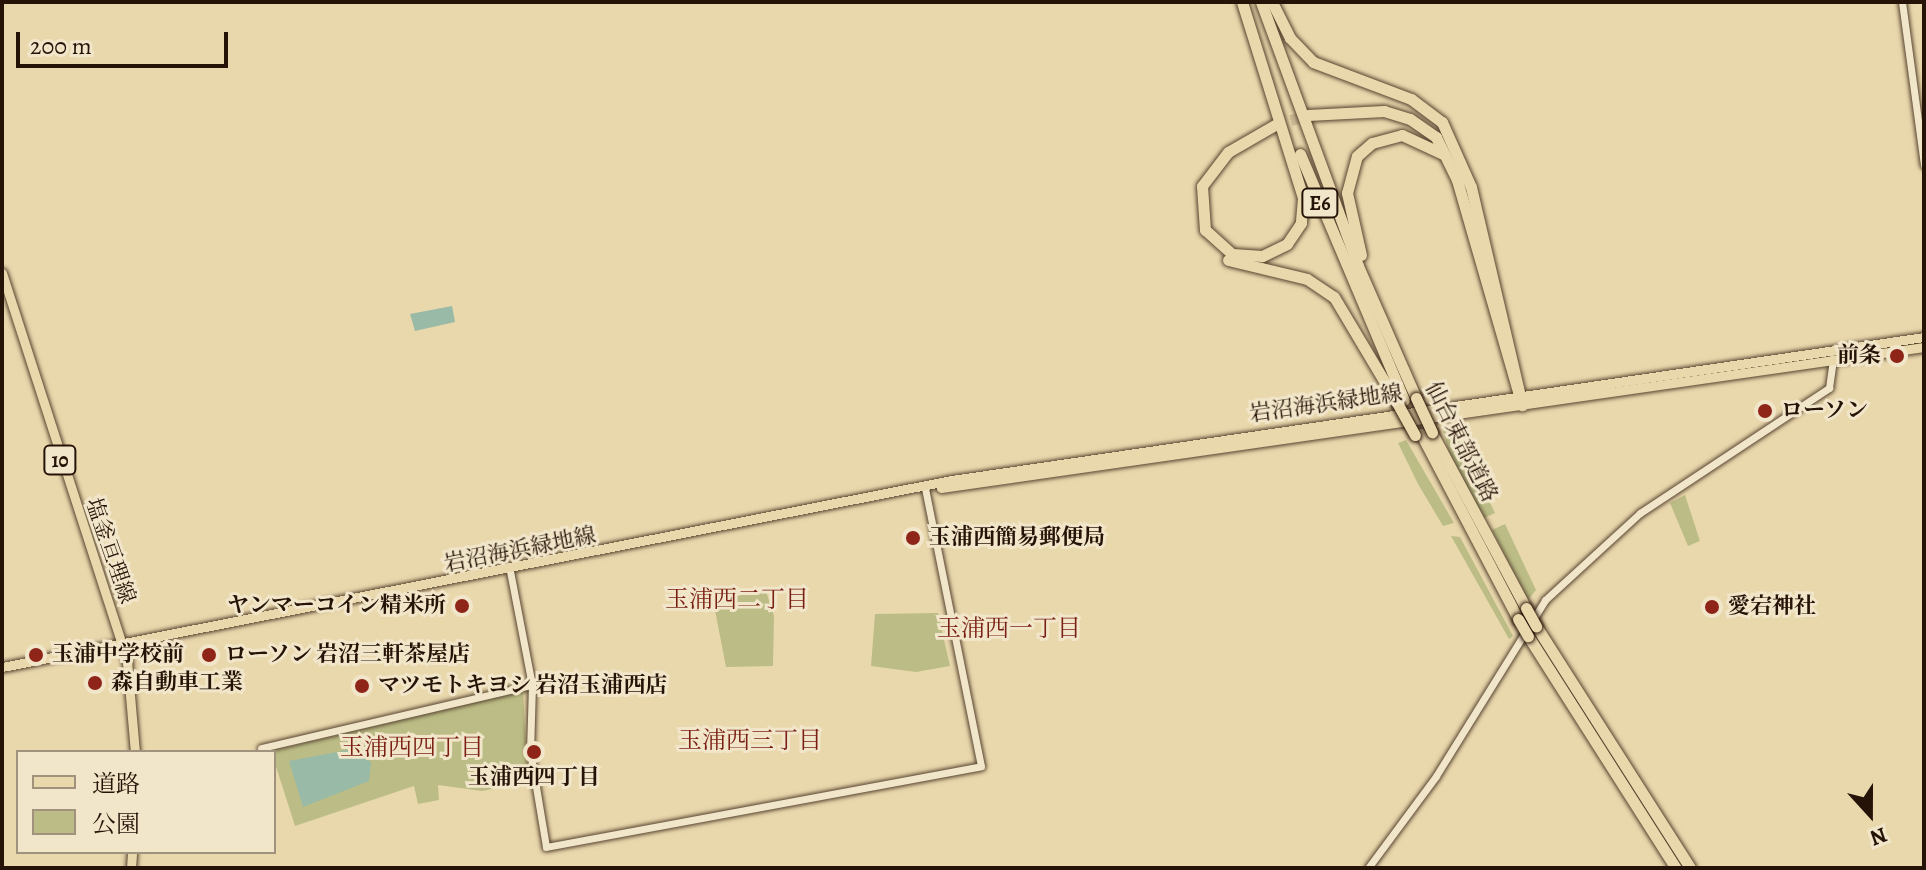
<!DOCTYPE html>
<meta charset="utf-8">
<style>
body{margin:0}
#map{position:relative;width:1926px;height:870px;overflow:hidden;background:#ead8ad;font-family:Alegreya,"Noto Serif JP",serif}
div>[style]{position:absolute}
.green>*{inset:0;background:#bcbd86}
.water>*{inset:0;background:#98baa7}
.highway-tunnel>*{height:11px;margin-top:-5.5px;transform-origin:0;background:repeating-linear-gradient(90deg,#cdba94 0 11px,transparent 0 16.5px)}
.roads{filter:drop-shadow(0 0 2px #574430) drop-shadow(0 0 2px #574430)}
.minor>*{height:7px;margin:-3.5px;padding:0 3.5px;transform-origin:3.5px;border-radius:3.5px;background:#f1e6ca}
.major>*{height:9px;margin:-4.5px;padding:0 4.5px;transform-origin:4.5px;border-radius:4.5px;background:#ead8ad}
.highway>*{height:11px;margin:-5.5px;padding:0 5.5px;transform-origin:5.5px;border-radius:5.5px;background:#ead8ad}
.bridges{filter:drop-shadow(0 0 2px #261307) drop-shadow(0 0 2px #261307)}
.highway-bridge>*{height:11px;margin:-5.5px;padding:0 5.5px;transform-origin:5.5px;border-radius:5.5px;background:#ead8ad}
.dots>*{width:22px;height:22px;translate:-50% -50%;box-sizing:border-box;border:4px solid #f1e6ca;border-radius:50%}
span{translate:-50% -50%;white-space:nowrap;text-align:center;line-height:1.15;-webkit-text-stroke:6px #f1e6ca;paint-order:stroke}
.shield-label span{padding:2px 6px;background:#f1e6ca;border:2px solid;border-radius:6px;-webkit-text-stroke-width:0}
.shield-label{font-size:20px;color:#261307;font-weight:700}
.poi-label{font-size:22px;color:#261307;font-weight:700}
.right{translate:-100% -50%;text-align:right}
.left{translate:0 -50%;text-align:left}
.street-label{font-size:22px;color:#261307}
.neighbourhood-label{font-size:24px;color:#7a1f14}
.frame{position:absolute;inset:0;border:4px solid #261307;pointer-events:none}
.legend{position:absolute;left:16px;top:750px;width:260px;height:104px;box-sizing:border-box;background:#f1e6ca;border:2px solid #a0927c;margin:0;padding:10px 14px;list-style:none;font-size:24px;color:#261307}
.legend li{display:flex;align-items:center;gap:16px;height:40px}
.legend b{width:40px;border:2px solid #a0927c}
.north{position:absolute;left:1830px;top:774px;width:80px;height:80px;-webkit-text-stroke:6px #f1e6ca;paint-order:stroke;rotate:159deg;font-size:22px;font-weight:700;line-height:32px;text-align:center;color:#261307}
.north::after{content:'';display:block;margin:auto;width:28px;height:36px;background:#261307;clip-path:polygon(50% 0,100% 100%,50% 72%,0 100%)}
.scale{position:absolute;left:16px;top:32px;width:212px;height:36px;box-sizing:border-box;border:4px solid #261307;border-top:0;padding-left:10px;font-size:24px;line-height:28px;white-space:nowrap;color:#261307;-webkit-text-stroke:6px #f1e6ca;paint-order:stroke}
</style>
<div id="map">
<div class="green">
<div style="clip-path:polygon(1454px 428px,1495px 513px,1482px 519px,1451px 458px,1443px 431px)"></div>
<div style="clip-path:polygon(1406px 440px,1454px 523px,1443px 526px,1418px 484px,1398px 443px)"></div>
<div style="clip-path:polygon(1685px 495px,1700px 541px,1688px 546px,1670px 503px)"></div>
<div style="clip-path:polygon(1505px 524px,1536px 590px,1528px 600px,1492px 530px)"></div>
<div style="clip-path:polygon(1451px 536px,1460px 537px,1513px 636px,1509px 639px)"></div>
<div style="clip-path:polygon(766px 591px,774px 616px,773px 666px,726px 667px,713px 600px)"></div>
<div style="clip-path:polygon(938px 613px,950px 666px,916px 672px,871px 666px,875px 614px)"></div>
<div style="clip-path:polygon(523px 691px,528px 782px,482px 791px,438px 785px,439px 800px,418px 804px,414px 786px,295px 826px,271px 751px)"></div>
</div>
<div class="water">
<div style="clip-path:polygon(452px 306px,455px 322px,415px 331px,410px 314px)"></div>
<div style="clip-path:polygon(353px 749px,371px 762px,369px 781px,303px 807px,289px 761px)"></div>
</div>
<div class="highway-tunnel">
<div style="left:1275px;top:125px;width:34px;rotate:-17deg"></div>
</div>
<div class="roads">
<div class="minor">
<div style="left:1902px;top:2px;width:164px;rotate:82.3deg"></div>
<div style="left:510px;top:571px;width:116px;rotate:79.1deg"></div>
<div style="left:532px;top:685px;width:66px;rotate:91.7deg"></div>
<div style="left:530px;top:751px;width:97px;rotate:80.5deg"></div>
<div style="left:546px;top:847px;width:442px;rotate:-10.5deg"></div>
<div style="left:981px;top:766px;width:283px;rotate:-101.4deg"></div>
<div style="left:261px;top:748px;width:278px;rotate:-13.1deg"></div>
<div style="left:1368px;top:868px;width:114px;rotate:-53.5deg"></div>
<div style="left:1436px;top:776px;width:207px;rotate:-58.2deg"></div>
<div style="left:1545px;top:600px;width:129px;rotate:-42.5deg"></div>
<div style="left:1640px;top:513px;width:227px;rotate:-33.5deg"></div>
<div style="left:1829px;top:388px;width:30px;rotate:-82deg"></div>
</div>
<div class="major">
<div style="left:2px;top:273px;width:408px;rotate:72.1deg"></div>
<div style="left:127px;top:661px;width:91px;rotate:85deg"></div>
<div style="left:941px;top:488px;width:993px;rotate:-8.16deg"></div>
<div style="left:2px;top:667px;width:968px;rotate:-11.14deg"></div>
<div style="left:952px;top:480px;width:982px;rotate:-8.37deg"></div>
<div style="left:131px;top:868px;width:16px;rotate:-86deg"></div>
</div>
<div class="highway">
<div style="left:1242px;top:2px;width:205px;rotate:72.7deg"></div>
<div style="left:1303px;top:198px;width:25px;rotate:95deg"></div>
<div style="left:1301px;top:223px;width:25px;rotate:124deg"></div>
<div style="left:1287px;top:244px;width:28px;rotate:154deg"></div>
<div style="left:1262px;top:256px;width:30px;rotate:-176deg"></div>
<div style="left:1232px;top:254px;width:36px;rotate:-138deg"></div>
<div style="left:1205px;top:230px;width:44px;rotate:-93.9deg"></div>
<div style="left:1202px;top:186px;width:43px;rotate:-52.6deg"></div>
<div style="left:1228px;top:152px;width:54px;rotate:-29.9deg"></div>
<div style="left:1261px;top:2px;width:281px;rotate:69.8deg"></div>
<div style="left:1358px;top:266px;width:144px;rotate:66.3deg"></div>
<div style="left:1272px;top:2px;width:40px;rotate:63.4deg"></div>
<div style="left:1290px;top:38px;width:33px;rotate:46deg"></div>
<div style="left:1313px;top:62px;width:105px;rotate:20.7deg"></div>
<div style="left:1411px;top:99px;width:39px;rotate:37deg"></div>
<div style="left:1442px;top:122px;width:71px;rotate:66deg"></div>
<div style="left:1471px;top:187px;width:224px;rotate:76.8deg"></div>
<div style="left:1308px;top:115px;width:76px;rotate:-3deg"></div>
<div style="left:1384px;top:111px;width:27px;rotate:17deg"></div>
<div style="left:1410px;top:119px;width:32px;rotate:35deg"></div>
<div style="left:1436px;top:137px;width:48px;rotate:64deg"></div>
<div style="left:1457px;top:180px;width:234px;rotate:73.9deg"></div>
<div style="left:1300px;top:154px;width:267px;rotate:67.1deg"></div>
<div style="left:1361px;top:255px;width:64px;rotate:-102.7deg"></div>
<div style="left:1347px;top:193px;width:38px;rotate:-75deg"></div>
<div style="left:1357px;top:156px;width:20px;rotate:-41deg"></div>
<div style="left:1372px;top:143px;width:31px;rotate:-15deg"></div>
<div style="left:1402px;top:135px;width:47px;rotate:24.9deg"></div>
<div style="left:1228px;top:260px;width:81px;rotate:13.5deg"></div>
<div style="left:1307px;top:279px;width:32px;rotate:34deg"></div>
<div style="left:1334px;top:297px;width:121px;rotate:59.2deg"></div>
<div style="left:1432px;top:433px;width:199px;rotate:61.8deg"></div>
<div style="left:1421px;top:434px;width:209px;rotate:62.3deg"></div>
<div style="left:1536px;top:626px;width:287px;rotate:57.5deg"></div>
<div style="left:1528px;top:636px;width:275px;rotate:57.5deg"></div>
</div>
</div>
<div class="bridges">
<div class="highway-bridge">
<div style="left:1416px;top:398px;width:38px;rotate:65deg"></div>
<div style="left:1396px;top:401px;width:39px;rotate:61deg"></div>
<div style="left:1526px;top:608px;width:21px;rotate:61deg"></div>
<div style="left:1518px;top:619px;width:20px;rotate:60deg"></div>
</div>
</div>
<div class="dots">
<div style="left:1897px;top:356px;background:#8f2418"></div>
<div style="left:1765px;top:411px;background:#8f2418"></div>
<div style="left:913px;top:538px;background:#8f2418"></div>
<div style="left:462px;top:606px;background:#8f2418"></div>
<div style="left:1712px;top:607px;background:#8f2418"></div>
<div style="left:36px;top:655px;background:#8f2418"></div>
<div style="left:209px;top:655px;background:#8f2418"></div>
<div style="left:95px;top:683px;background:#8f2418"></div>
<div style="left:362px;top:686px;background:#8f2418"></div>
<div style="left:534px;top:752px;background:#8f2418"></div>
</div>
<div class="shield-label">
<span style="left:1320px;top:203px">E6</span>
<span style="left:60px;top:460px">10</span>
</div>
<div class="poi-label">
<span class="right" style="left:1881px;top:356px">前条</span>
<span class="left" style="left:1781px;top:411px">ローソン</span>
<span class="left" style="left:929px;top:538px">玉浦西簡易郵便局</span>
<span class="right" style="left:446px;top:606px">ヤンマーコイン精米所</span>
<span class="left" style="left:1728px;top:607px">愛宕神社</span>
<span class="left" style="left:52px;top:655px">玉浦中学校前</span>
<span class="left" style="left:225px;top:655px">ローソン 岩沼三軒茶屋店</span>
<span class="left" style="left:111px;top:683px">森自動車工業</span>
<span class="left" style="left:378px;top:686px">マツモトキヨシ 岩沼玉浦西店</span>
<span style="left:534px;top:778px">玉浦西四丁目</span>
</div>
<div class="street-label">
<span style="left:1326px;top:404px;rotate:-8deg">岩沼海浜緑地線</span>
<span style="left:1461px;top:442px;rotate:63deg">仙台東部道路</span>
<span style="left:520px;top:550px;rotate:-11deg">岩沼海浜緑地線</span>
<span style="left:110px;top:551px;rotate:71deg">塩釜亘理線</span>
</div>
<div class="neighbourhood-label">
<span style="left:737px;top:600px">玉浦西二丁目</span>
<span style="left:1009px;top:629px">玉浦西一丁目</span>
<span style="left:750px;top:741px">玉浦西三丁目</span>
<span style="left:412px;top:748px">玉浦西四丁目</span>
</div>
<div class="frame"></div>
<ul class="legend">
<li><b style="height:10px;background:#ead8ad"></b>道路</li>
<li><b style="height:22px;background:#bcbd86"></b>公園</li>
</ul>
<div class="north">N</div>
<div class="scale">200 m</div>
</div>
